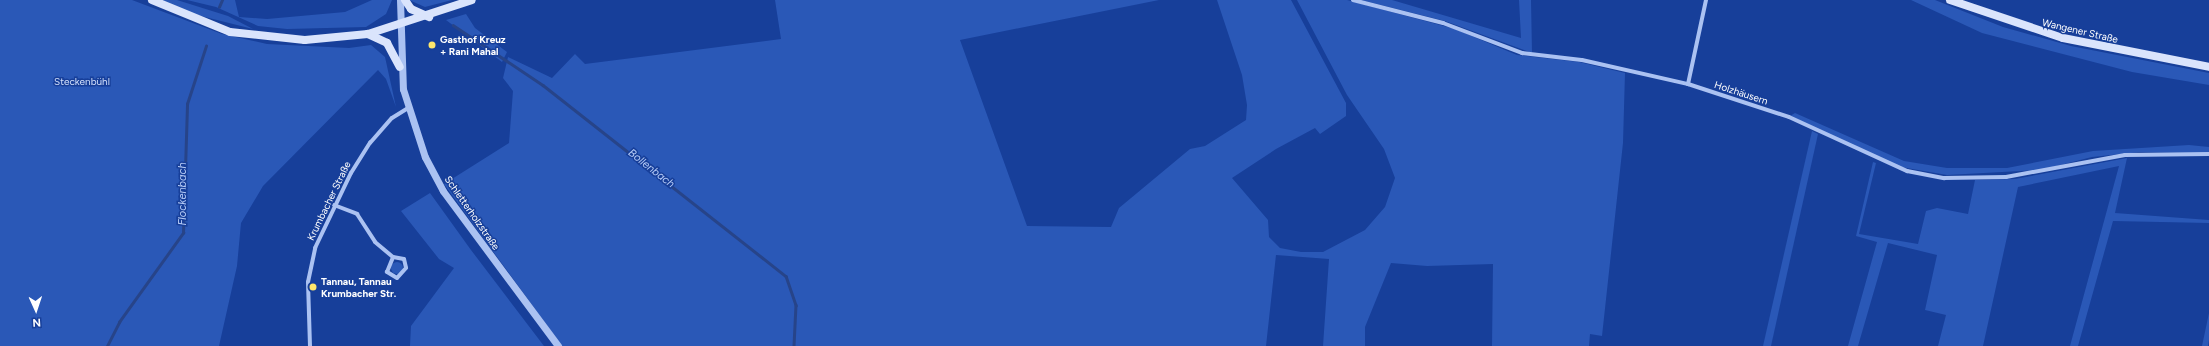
<!DOCTYPE html>
<meta charset="utf-8">
<style>
body{margin:0}
#map{position:relative;width:2209px;height:346px;overflow:hidden;background:#173f9a;font-family:Figtree,sans-serif}
div>[style]{position:absolute}
.green>*{inset:0;background:#2a58b7}
.round{border-radius:50%}
.stream>*{height:2.5px;margin:-1.25px;padding:0 1.25px;transform-origin:1.25px;border-radius:1.25px;background:#274489}
.minor>*{height:4px;margin:-2px;padding:0 2px;transform-origin:2px;border-radius:2px;background:#abc2f2}
.tertiary>*{height:7px;margin:-3.5px;padding:0 3.5px;transform-origin:3.5px;border-radius:3.5px;background:#abc2f2}
.secondary>*{height:8px;margin:-4px;padding:0 4px;transform-origin:4px;border-radius:4px;background:#dae4fc}
.dots>*{width:11px;height:11px;translate:-50% -50%;box-sizing:border-box;border:2px solid #173f9a;border-radius:50%}
span{translate:-50% -50%;white-space:nowrap;text-align:center;line-height:1.15;-webkit-text-stroke:3px #173f9a;paint-order:stroke}
.street-label{font-size:10px;color:#fff}
.poi-label{font-size:10px;color:#fff;font-weight:700}
.left{translate:0 -50%;text-align:left}
.park-label{font-size:10px;color:#d3e0fc}
.water-label{font-size:11px;color:#b8cdf8;font-style:italic}
.north{position:absolute;left:16px;top:290px;width:40px;height:40px;-webkit-text-stroke:3px #173f9a;paint-order:stroke;rotate:177deg;font-size:11px;font-weight:700;line-height:16px;text-align:center;color:#fff}
.north::after{content:'';display:block;margin:auto;width:14px;height:18px;background:#fff;clip-path:polygon(50% 0,100% 100%,50% 72%,0 100%)}
</style>
<div id="map">
<div class="green">
<div style="clip-path:polygon(0 0,132px 0,222px 34px,267px 44px,349px 48px,371px 45px,385px 57px,396px 107px,386px 79px,378px 70px,263px 186px,241px 223px,237px 266px,219px 346px,0 346px)"></div>
<div style="clip-path:polygon(162px 0,177px 0,228px 16px,253px 29px,193px 14px)"></div>
<div style="clip-path:polygon(187px 0,235px 0,239px 17px,267px 19px,345px 12px,372px 0,392px 0,386px 14px,366px 27px,287px 29px,258px 26px,216px 7px)"></div>
<div style="clip-path:polygon(409px 0,452px 0,425px 7px)"></div>
<div style="clip-path:polygon(775px 0,1159px 0,960px 40px,1027px 226px,1111px 227px,1119px 208px,1190px 149px,1205px 146px,1246px 120px,1247px 105px,1242px 75px,1217px 0,1291px 0,1346px 103px,1346px 116px,1320px 134px,1315px 128px,1276px 149px,1232px 178px,1268px 220px,1269px 237px,1280px 248px,1301px 252px,1323px 252px,1365px 230px,1385px 207px,1395px 178px,1384px 149px,1347px 95px,1297px 0,1347px 0,1455px 29px,1517px 55px,1579px 62px,1625px 73px,1623px 143px,1602px 336px,1590px 334px,1589px 346px,1492px 346px,1493px 264px,1427px 266px,1391px 263px,1365px 327px,1365px 346px,1323px 346px,1329px 259px,1276px 255px,1266px 346px,562px 346px,444px 184px,509px 143px,513px 91px,503px 78px,508px 57px,552px 78px,575px 54px,585px 64px,781px 39px)"></div>
<div style="clip-path:polygon(1361px 0,1392px 0,1521px 38px,1519px 0,1531px 0,1532px 53px,1445px 21px)"></div>
<div style="clip-path:polygon(1911px 0,1935px 0,2003px 27px,2071px 46px,2209px 73px,2209px 85px,2132px 72px,1982px 33px)"></div>
<div style="clip-path:polygon(466px 14px,475px 28px,507px 52px,502px 62px,446px 20px)"></div>
<div style="clip-path:polygon(1795px 113px,1904px 161px,1947px 168px,2007px 168px,2093px 151px,2189px 145px,2209px 147px,2209px 153px,2140px 152px,2092px 157px,2041px 170px,1947px 175px,1901px 167px,1790px 116px)"></div>
<div style="clip-path:polygon(1812px 131px,1818px 134px,1771px 346px,1763px 346px)"></div>
<div style="clip-path:polygon(2127px 158px,2115px 213px,2209px 220px,2209px 223px,2113px 221px,2078px 346px,2070px 346px,2119px 166px,2018px 187px,1983px 346px,1938px 346px,1946px 315px,1925px 310px,1937px 255px,1888px 243px,1858px 346px,1848px 346px,1877px 242px,1856px 236px,1873px 162px,1876px 163px,1859px 234px,1918px 244px,1926px 211px,1937px 208px,1968px 214px,1975px 180px,2015px 179px)"></div>
<div style="clip-path:polygon(430px 193px,471px 250px,544px 346px,410px 346px,411px 326px,454px 268px,439px 259px,401px 211px)"></div>
<div class="round" style="left:391px;top:262px;width:12px;height:12px"></div>
<div style="clip-path:polygon(2209px 313px,2209px 340px,2208px 346px,2202px 346px)"></div>
</div>
<div class="stream">
<div style="left:219px;top:7px;width:8px;rotate:-67deg"></div>
<div style="left:453px;top:25px;width:108px;rotate:33.7deg"></div>
<div style="left:543px;top:85px;width:309px;rotate:38.2deg"></div>
<div style="left:786px;top:276px;width:31px;rotate:71deg"></div>
<div style="left:796px;top:305px;width:41px;rotate:92.8deg"></div>
<div style="left:107px;top:346px;width:27px;rotate:-63deg"></div>
<div style="left:119px;top:322px;width:110px;rotate:-54.3deg"></div>
<div style="left:183px;top:233px;width:129px;rotate:-88.2deg"></div>
<div style="left:187px;top:104px;width:61px;rotate:-71.9deg"></div>
</div>
<div class="minor">
<div style="left:1353px;top:0;width:93px;rotate:14.3deg"></div>
<div style="left:1443px;top:23px;width:85px;rotate:20.8deg"></div>
<div style="left:1522px;top:53px;width:60px;rotate:6.7deg"></div>
<div style="left:1582px;top:60px;width:109px;rotate:12.8deg"></div>
<div style="left:1706px;top:0;width:86px;rotate:102.1deg"></div>
<div style="left:1688px;top:84px;width:106px;rotate:18.1deg"></div>
<div style="left:1789px;top:117px;width:130px;rotate:24.6deg"></div>
<div style="left:1907px;top:171px;width:38px;rotate:11deg"></div>
<div style="left:1944px;top:178px;width:62px;rotate:-0.9deg"></div>
<div style="left:2006px;top:177px;width:121px;rotate:-10.5deg"></div>
<div style="left:2125px;top:155px;width:84px;rotate:-0.7deg"></div>
<div style="left:334px;top:205px;width:25px;rotate:21deg"></div>
<div style="left:357px;top:214px;width:33px;rotate:57deg"></div>
<div style="left:375px;top:242px;width:23px;rotate:40deg"></div>
<div style="left:393px;top:257px;width:11px;rotate:10deg"></div>
<div style="left:404px;top:259px;width:9px;rotate:77deg"></div>
<div style="left:406px;top:268px;width:13px;rotate:132deg"></div>
<div style="left:397px;top:278px;width:12px;rotate:-149deg"></div>
<div style="left:387px;top:272px;width:16px;rotate:-68deg"></div>
<div style="left:310px;top:346px;width:64px;rotate:-91.8deg"></div>
<div style="left:308px;top:282px;width:35px;rotate:-78deg"></div>
<div style="left:315px;top:248px;width:83px;rotate:-64.4deg"></div>
<div style="left:351px;top:173px;width:36px;rotate:-58deg"></div>
<div style="left:370px;top:143px;width:33px;rotate:-49deg"></div>
<div style="left:392px;top:118px;width:19px;rotate:-32deg"></div>
</div>
<div class="tertiary">
<div style="left:400px;top:0;width:89px;rotate:88.1deg"></div>
<div style="left:403px;top:89px;width:71px;rotate:72.1deg"></div>
<div style="left:425px;top:157px;width:38px;rotate:62deg"></div>
<div style="left:443px;top:191px;width:193px;rotate:53.4deg"></div>
</div>
<div class="secondary">
<div style="left:152px;top:0;width:84px;rotate:22.3deg"></div>
<div style="left:230px;top:32px;width:75px;rotate:6.1deg"></div>
<div style="left:305px;top:40px;width:63px;rotate:-5.4deg"></div>
<div style="left:368px;top:34px;width:109px;rotate:-18.1deg"></div>
<div style="left:405px;top:0;width:11px;rotate:56deg"></div>
<div style="left:411px;top:9px;width:20px;rotate:24deg"></div>
<div style="left:1950px;top:0;width:119px;rotate:18.6deg"></div>
<div style="left:2063px;top:38px;width:149px;rotate:11.2deg"></div>
<div style="left:368px;top:34px;width:21px;rotate:25deg"></div>
<div style="left:387px;top:43px;width:27px;rotate:62deg"></div>
</div>
<div class="dots">
<div style="left:432px;top:45px;background:#ffe76c"></div>
<div style="left:313px;top:287px;background:#ffe76c"></div>
</div>
<div class="street-label">
<span style="left:2080px;top:31px;rotate:13deg">Wangener Straße</span>
<span style="left:1741px;top:93px;rotate:18deg">Holzhäusern</span>
<span style="left:329px;top:201px;rotate:-64deg">Krumbacher Straße</span>
<span style="left:472px;top:213px;rotate:55deg">Schletterholzstraße</span>
</div>
<div class="poi-label">
<span class="left" style="left:440px;top:45px">Gasthof Kreuz<br>+ Rani Mahal</span>
<span class="left" style="left:321px;top:287px">Tannau, Tannau<br>Krumbacher Str.</span>
</div>
<div class="park-label">
<span style="left:82px;top:82px">Steckenbühl</span>
</div>
<div class="water-label">
<span style="left:651px;top:169px;rotate:38deg">Bollenbach</span>
<span style="left:183px;top:194px;rotate:-90deg">Flockenbach</span>
</div>
<div class="north">N</div>
</div>
